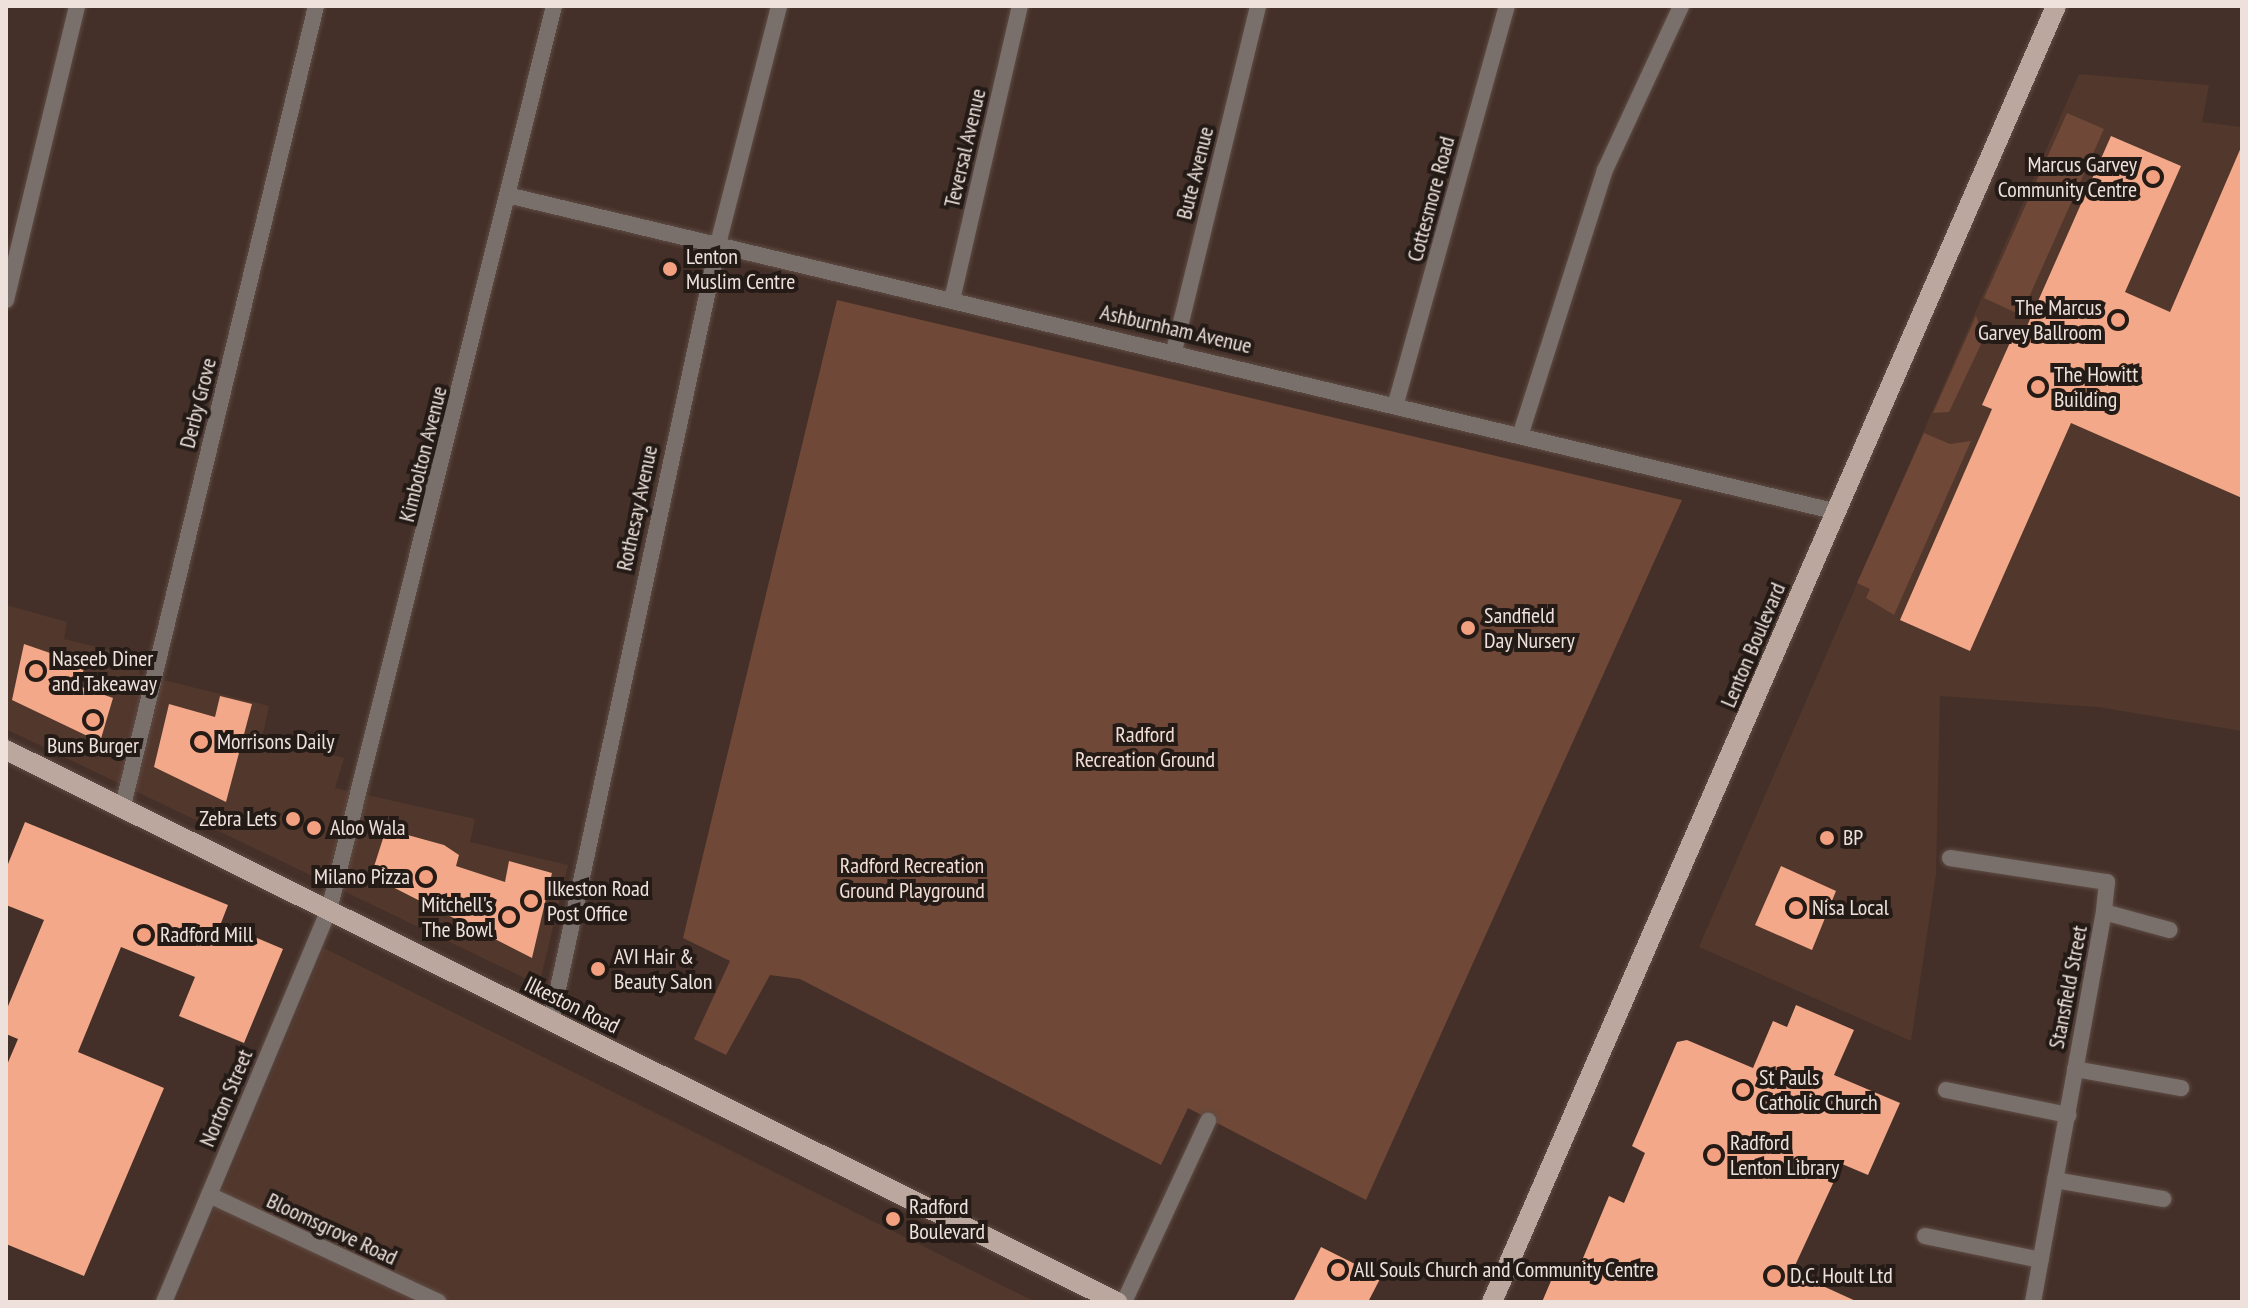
<!DOCTYPE html>
<style>
body{margin:0}
#map{position:relative;width:2248px;height:1308px;overflow:hidden;background:#443028;font-family:"PT Sans Narrow",sans-serif}
div>[style]{position:absolute}
.built>*{inset:0;background:#52372c}
.green>*{inset:0;background:#6f4838}
.building>*{inset:0;background:#f3a889}
.roads{filter:drop-shadow(0 0 2px #5f4c45) drop-shadow(0 0 2px #5f4c45)}
.minor>*{height:16px;margin:-8px;padding:0 8px;transform-origin:8px;border-radius:8px;background:#796f6b}
.primary>*{height:20px;margin:-10px;padding:0 10px;transform-origin:10px;border-radius:10px;background:#bca79e}
.dots>*{width:22px;height:22px;translate:-50% -50%;box-sizing:border-box;border:4px solid #241b17;border-radius:50%}
span{translate:-50% -50%;white-space:nowrap;text-align:center;line-height:1.15;-webkit-text-stroke:8px #241b17;paint-order:stroke}
.street-label{font-size:22px;color:#eee1db}
.poi-label{font-size:22px;color:#eee1db}
.right{translate:-100% -50%;text-align:right}
.left{translate:0 -50%;text-align:left}
.park-label{font-size:22px;color:#f2ddd5}
.frame{position:absolute;inset:0;border:8px solid #eee1db;pointer-events:none}
</style>
<div id="map">
<div class="built">
<div style="clip-path:polygon(2079px 74px,2209px 85px,2202px 122px,2242px 127px,2242px 731px,2098px 707px,1940px 696px,1936px 874px,1911px 1041px,1699px 947px)"></div>
<div style="clip-path:polygon(6px 605px,67px 622px,64px 639px,143px 658px,139px 674px,269px 706px,262px 738px,344px 758px,335px 788px,475px 819px,470px 842px,568px 865px,539px 985px,6px 729px)"></div>
<div style="clip-path:polygon(324px 948px,1001px 1285px,1036px 1302px,176px 1302px)"></div>
</div>
<div class="green">
<div style="clip-path:polygon(2067px 113px,2104px 129px,2021px 315px,1984px 298px)"></div>
<div style="clip-path:polygon(837px 300px,1682px 500px,1366px 1200px,1188px 1108px,1161px 1165px,800px 979px,770px 975px,726px 1055px,694px 1039px,730px 961px,683px 938px)"></div>
<div style="clip-path:polygon(1976px 316px,1984px 338px,1949px 412px,1933px 413px)"></div>
<div style="clip-path:polygon(1924px 433px,1950px 444px,1971px 441px,1894px 615px,1866px 598px,1870px 589px,1857px 583px)"></div>
</div>
<div class="building">
<div style="clip-path:polygon(2111px 136px,2181px 166px,2125px 292px,2170px 312px,2242px 145px,2242px 498px,2071px 423px,1970px 651px,1900px 620px,1992px 409px,1982px 405px,2012px 338px,2020px 342px)"></div>
<div style="clip-path:polygon(24px 644px,85px 665px,79px 686px,113px 698px,100px 742px,12px 700px)"></div>
<div style="clip-path:polygon(220px 696px,252px 704px,226px 802px,154px 767px,169px 704px,215px 717px)"></div>
<div style="clip-path:polygon(25px 822px,228px 905px,221px 923px,283px 949px,244px 1043px,179px 1016px,195px 977px,121px 947px,78px 1052px,164px 1088px,84px 1276px,6px 1244px,6px 1067px,18px 1039px,6px 1034px,6px 1011px,44px 920px,6px 905px,6px 869px)"></div>
<div style="clip-path:polygon(386px 829px,444px 845px,459px 855px,456px 866px,505px 882px,509px 861px,552px 873px,532px 958px,371px 876px)"></div>
<div style="clip-path:polygon(1781px 866px,1836px 891px,1812px 950px,1755px 925px)"></div>
<div style="clip-path:polygon(1796px 1005px,1854px 1030px,1834px 1075px,1900px 1103px,1868px 1175px,1842px 1164px,1792px 1272px,1858px 1302px,1542px 1302px,1559px 1262px,1578px 1270px,1609px 1196px,1624px 1203px,1645px 1153px,1632px 1146px,1677px 1042px,1687px 1040px,1753px 1068px,1773px 1021px,1787px 1027px)"></div>
<div style="clip-path:polygon(1321px 1247px,1381px 1277px,1368px 1302px,1293px 1302px)"></div>
</div>
<div class="roads">
<div class="minor">
<div style="left:507px;top:195px;width:1363px;rotate:13.4deg"></div>
<div style="left:6px;top:300px;width:302px;rotate:-76.4deg"></div>
<div style="left:952px;top:300px;width:302px;rotate:-77deg"></div>
<div style="left:1174px;top:351px;width:355px;rotate:-76.3deg"></div>
<div style="left:1396px;top:403px;width:412px;rotate:-74.4deg"></div>
<div style="left:1520px;top:436px;width:279px;rotate:-72.3deg"></div>
<div style="left:1605px;top:170px;width:181px;rotate:-65.1deg"></div>
<div style="left:122px;top:810px;width:827px;rotate:-76.43deg"></div>
<div style="left:1950px;top:858px;width:159px;rotate:8.7deg"></div>
<div style="left:2107px;top:882px;width:30px;rotate:96deg"></div>
<div style="left:2104px;top:912px;width:68px;rotate:15.3deg"></div>
<div style="left:551px;top:1021px;width:795px;rotate:-77.87deg"></div>
<div style="left:718px;top:244px;width:246px;rotate:-75.6deg"></div>
<div style="left:2075px;top:1069px;width:108px;rotate:10.2deg"></div>
<div style="left:1946px;top:1090px;width:125px;rotate:11.6deg"></div>
<div style="left:2055px;top:1180px;width:110px;rotate:10deg"></div>
<div style="left:209px;top:1195px;width:253px;rotate:25deg"></div>
<div style="left:1925px;top:1236px;width:118px;rotate:11.7deg"></div>
<div style="left:164px;top:1302px;width:425px;rotate:-67.2deg"></div>
<div style="left:329px;top:910px;width:932px;rotate:-76.02deg"></div>
<div style="left:1124px;top:1302px;width:200px;rotate:-65.1deg"></div>
<div style="left:2033px;top:1302px;width:396px;rotate:-79.7deg"></div>
</div>
<div class="primary">
<div style="left:6px;top:750px;width:1241px;rotate:26.42deg"></div>
<div style="left:1492px;top:1302px;width:1413px;rotate:-66.48deg"></div>
</div>
</div>
<div class="dots">
<div style="left:2153px;top:177px;background:#f2a07f"></div>
<div style="left:670px;top:269px;background:#f2a07f"></div>
<div style="left:2118px;top:320px;background:#f2a07f"></div>
<div style="left:2038px;top:387px;background:#f2a07f"></div>
<div style="left:1468px;top:628px;background:#f2a07f"></div>
<div style="left:36px;top:671px;background:#f2a07f"></div>
<div style="left:93px;top:720px;background:#f2a07f"></div>
<div style="left:201px;top:742px;background:#f2a07f"></div>
<div style="left:293px;top:819px;background:#f2a07f"></div>
<div style="left:314px;top:828px;background:#f2a07f"></div>
<div style="left:1827px;top:838px;background:#f2a07f"></div>
<div style="left:426px;top:877px;background:#f2a07f"></div>
<div style="left:531px;top:901px;background:#f2a07f"></div>
<div style="left:1796px;top:908px;background:#f2a07f"></div>
<div style="left:509px;top:917px;background:#f2a07f"></div>
<div style="left:144px;top:935px;background:#f2a07f"></div>
<div style="left:598px;top:969px;background:#f2a07f"></div>
<div style="left:1743px;top:1090px;background:#f2a07f"></div>
<div style="left:1714px;top:1155px;background:#f2a07f"></div>
<div style="left:893px;top:1219px;background:#f2a07f"></div>
<div style="left:1338px;top:1270px;background:#f2a07f"></div>
<div style="left:1774px;top:1276px;background:#f2a07f"></div>
</div>
<div class="street-label">
<span style="left:965px;top:148px;rotate:-77deg">Teversal Avenue</span>
<span style="left:1195px;top:173px;rotate:-76deg">Bute Avenue</span>
<span style="left:1431px;top:199px;rotate:-75deg">Cottesmore Road</span>
<span style="left:1176px;top:329px;rotate:13deg">Ashburnham Avenue</span>
<span style="left:198px;top:403px;rotate:-76deg">Derby Grove</span>
<span style="left:423px;top:454px;rotate:-76deg">Kimbolton Avenue</span>
<span style="left:637px;top:508px;rotate:-78deg">Rothesay Avenue</span>
<span style="left:1753px;top:645px;rotate:-67deg">Lenton Boulevard</span>
<span style="left:2068px;top:987px;rotate:-79deg">Stansfield Street</span>
<span style="left:572px;top:1005px;rotate:26deg">Ilkeston Road</span>
<span style="left:226px;top:1098px;rotate:-67deg">Norton Street</span>
<span style="left:332px;top:1229px;rotate:25deg">Bloomsgrove Road</span>
</div>
<div class="poi-label">
<span class="right" style="left:2137px;top:177px">Marcus Garvey<br>Community Centre</span>
<span class="left" style="left:686px;top:269px">Lenton<br>Muslim Centre</span>
<span class="right" style="left:2102px;top:320px">The Marcus<br>Garvey Ballroom</span>
<span class="left" style="left:2054px;top:387px">The Howitt<br>Building</span>
<span class="left" style="left:1484px;top:628px">Sandfield<br>Day Nursery</span>
<span class="left" style="left:52px;top:671px">Naseeb Diner<br>and Takeaway</span>
<span class="left" style="left:217px;top:742px">Morrisons Daily</span>
<span style="left:93px;top:746px">Buns Burger</span>
<span class="right" style="left:277px;top:819px">Zebra Lets</span>
<span class="left" style="left:330px;top:828px">Aloo Wala</span>
<span class="left" style="left:1843px;top:838px">BP</span>
<span class="right" style="left:410px;top:877px">Milano Pizza</span>
<span class="left" style="left:547px;top:901px">Ilkeston Road<br>Post Office</span>
<span class="right" style="left:493px;top:917px">Mitchell's<br>The Bowl</span>
<span class="left" style="left:1812px;top:908px">Nisa Local</span>
<span class="left" style="left:160px;top:935px">Radford Mill</span>
<span class="left" style="left:614px;top:969px">AVI Hair &amp;<br>Beauty Salon</span>
<span class="left" style="left:1759px;top:1090px">St Pauls<br>Catholic Church</span>
<span class="left" style="left:1730px;top:1155px">Radford<br>Lenton Library</span>
<span class="left" style="left:909px;top:1219px">Radford<br>Boulevard</span>
<span class="left" style="left:1354px;top:1270px">All Souls Church and Community Centre</span>
<span class="left" style="left:1790px;top:1276px">D.C. Hoult Ltd</span>
</div>
<div class="park-label">
<span style="left:1145px;top:747px">Radford<br>Recreation Ground</span>
<span style="left:912px;top:878px">Radford Recreation<br>Ground Playground</span>
</div>
<div class="frame"></div>
</div>
